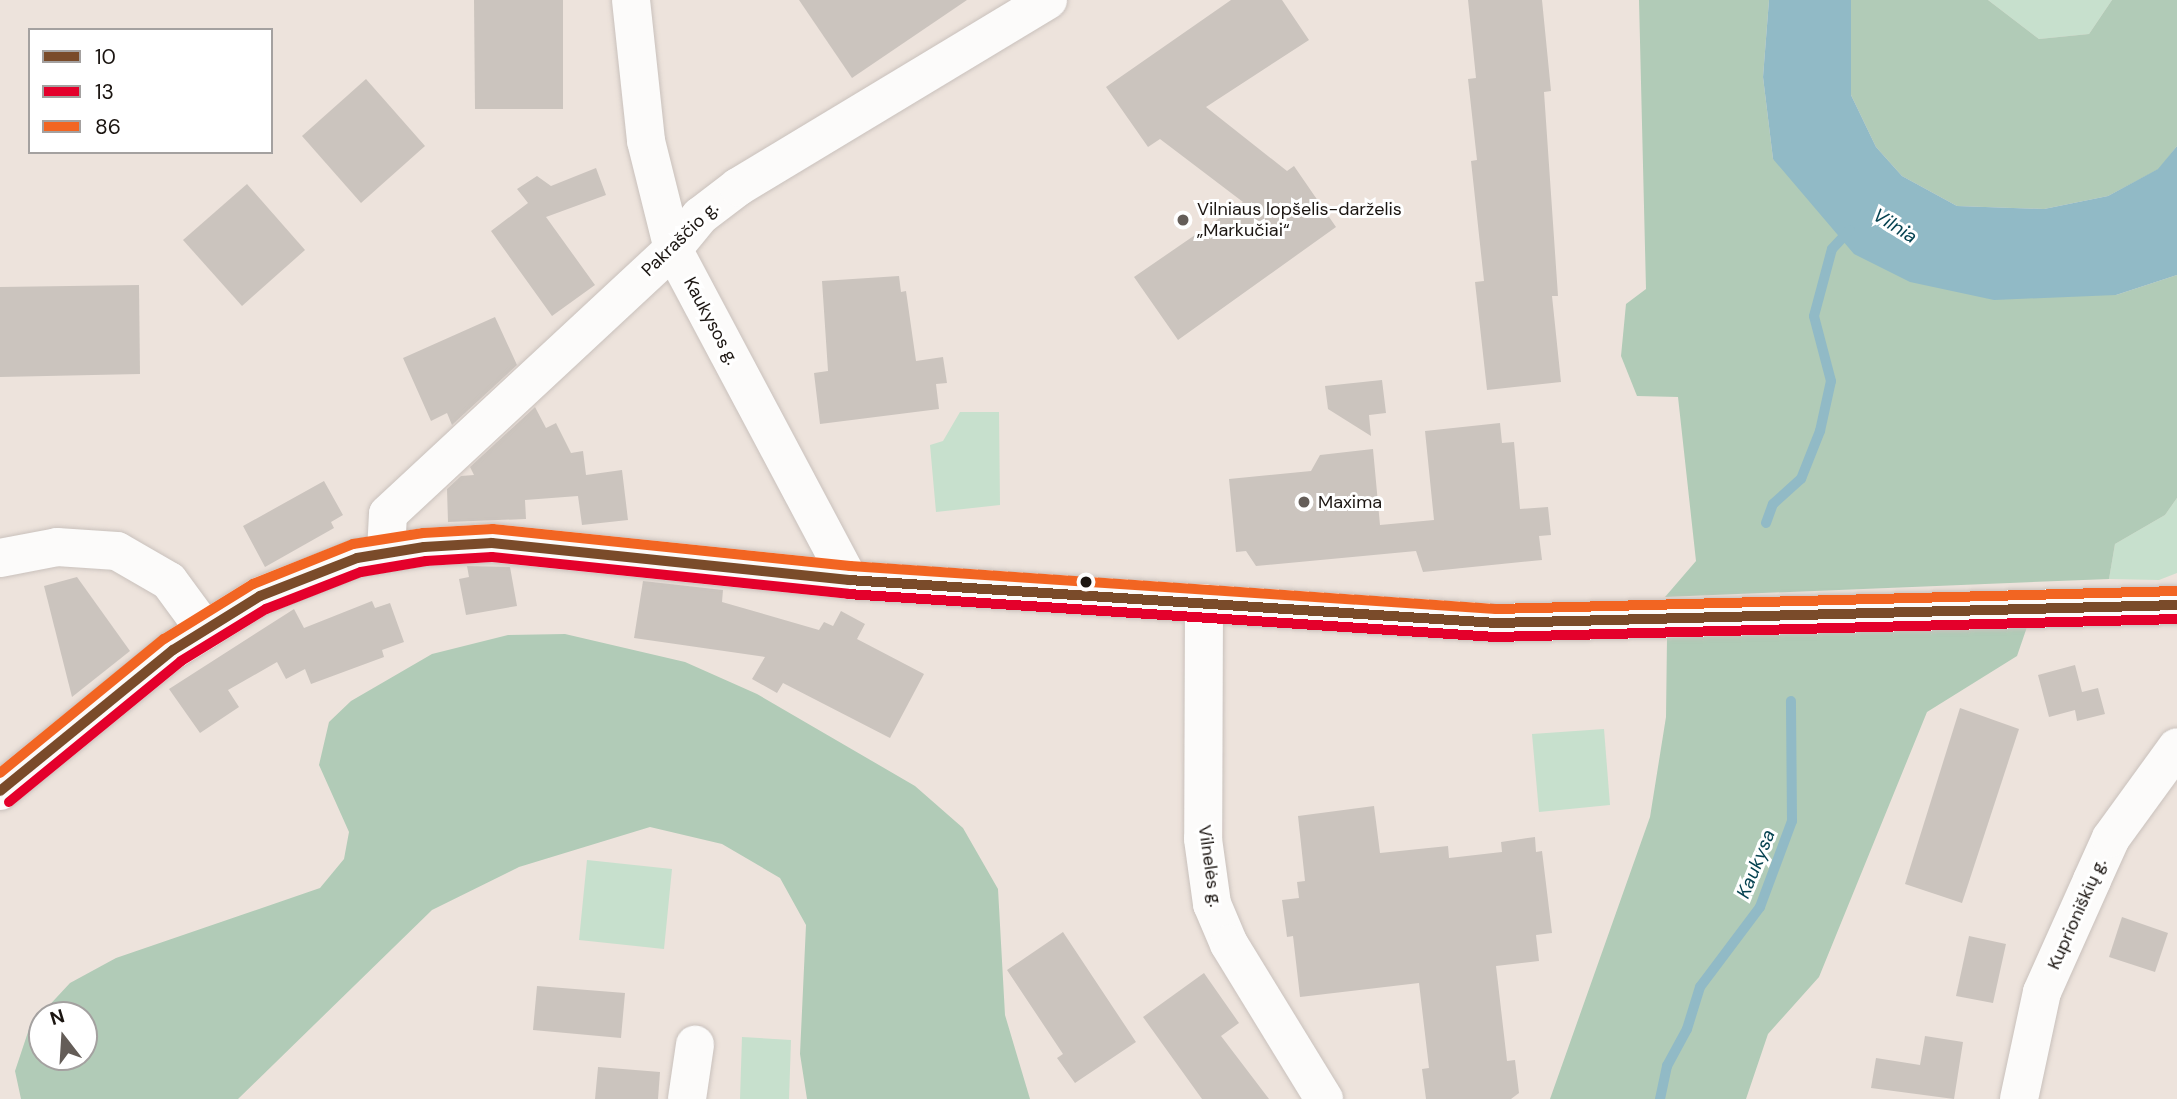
<!DOCTYPE html>
<meta charset="utf-8">
<style>
body{margin:0}
#map{position:relative;width:2177px;height:1099px;overflow:hidden;background:#ede3dc;font-family:"DM Sans",sans-serif}
div>[style]{position:absolute}
.green>*{inset:0;background:#c7e0cd}
.forest>*{inset:0;background:#b1cbb7}
.water>*{inset:0;background:#91bac6}
.stream>*{height:10px;margin:-5px;padding:0 5px;transform-origin:5px;border-radius:5px;background:#91bac6}
.building>*{inset:0;background:#cbc4be}
.roads{filter:drop-shadow(0 0 2px #c9c1bc) drop-shadow(0 0 2px #c9c1bc)}
.minor>*{height:38px;margin:-19px;padding:0 19px;transform-origin:19px;border-radius:19px;background:#fcfbfa}
.bus-1>*{height:10px;margin:-5px;padding:0 5px;transform-origin:5px;border-radius:5px;background:#7a4b2a}
.bus-2>*{height:10px;margin:-5px;padding:0 5px;transform-origin:5px;border-radius:5px;background:#e4002b}
.bus-3>*{height:10px;margin:-5px;padding:0 5px;transform-origin:5px;border-radius:5px;background:#f26522}
.dots>*{width:19px;height:19px;translate:-50% -50%;box-sizing:border-box;border:4px solid #fff;border-radius:50%}
span{translate:-50% -50%;white-space:nowrap;text-align:center;line-height:1.15;-webkit-text-stroke:6px #fff;paint-order:stroke}
.poi-label{font-size:18px;color:#1b1511}
.left{translate:0 -50%;text-align:left}
.street-label{font-size:18px;color:#1b1511}
.water-label{font-size:19px;color:#064351;font-style:italic}
.legend{position:absolute;left:28px;top:28px;width:245px;height:126px;box-sizing:border-box;background:#fff;border:2px solid #a4a1a0;margin:0;padding:9px 12px;list-style:none;font-size:21px;color:#1b1511}
.legend li{display:flex;align-items:center;gap:14px;height:35px}
.legend b{width:35px;border:2px solid #a4a1a0}
.north{position:absolute;left:28px;top:1001px;width:70px;height:70px;box-sizing:border-box;background:#fff;border:2px solid #a4a1a0;border-radius:50%;rotate:343deg;font-size:19px;font-weight:700;line-height:28px;text-align:center;color:#1b1511}
.north::after{content:'';display:block;margin:auto;width:24px;height:32px;background:#645d58;clip-path:polygon(50% 0,100% 100%,50% 72%,0 100%)}
</style>
<div id="map">
<div class="green">
<div style="clip-path:polygon(1988px 0,2112px 0,2089px 34px,2039px 39px)"></div>
<div style="clip-path:polygon(960px 412px,999px 412px,1000px 505px,936px 512px,930px 445px,943px 441px)"></div>
<div style="clip-path:polygon(2177px 498px,2177px 573px,2159px 580px,2109px 579px,2115px 544px,2165px 515px)"></div>
<div style="clip-path:polygon(1604px 729px,1610px 805px,1539px 812px,1532px 734px)"></div>
<div style="clip-path:polygon(587px 860px,672px 869px,664px 949px,579px 940px)"></div>
<div style="clip-path:polygon(742px 1037px,791px 1040px,789px 1099px,740px 1099px)"></div>
</div>
<div class="forest">
<div style="clip-path:polygon(1639px 0,1769px 0,1763px 77px,1773px 159px,2116px 295px,2177px 275px,2177px 498px,2165px 515px,2115px 544px,2109px 579px,1665px 597px,1696px 561px,1678px 397px,1637px 396px,1621px 356px,1626px 304px,1646px 289px)"></div>
<div style="clip-path:polygon(1851px 0,1988px 0,2039px 39px,2089px 34px,2112px 0,2177px 0,2177px 146px,2159px 169px,2108px 196px,2044px 209px,1957px 206px,1902px 176px,1876px 147px,1851px 95px)"></div>
<div style="clip-path:polygon(2027px 627px,2017px 656px,1927px 712px,1819px 977px,1768px 1034px,1746px 1099px,1550px 1099px,1650px 817px,1666px 717px,1667px 638px)"></div>
<div style="clip-path:polygon(evenodd,565px 634px,685px 662px,757px 694px,915px 786px,963px 828px,998px 889px,1005px 1015px,1030px 1099px,807px 1099px,800px 1054px,806px 925px,780px 878px,722px 844px,650px 827px,519px 867px,432px 910px,238px 1099px,21px 1099px,15px 1071px,30px 1026px,70px 983px,116px 958px,320px 888px,344px 859px,349px 832px,319px 765px,329px 722px,351px 701px,432px 654px,508px 635px,565px 634px,84px 1015px,84px 1057px,42px 1057px,42px 1015px,84px 1015px)"></div>
</div>
<div class="water">
<div style="clip-path:polygon(1769px 0,1851px 0,1851px 95px,1876px 147px,1902px 176px,1957px 206px,2044px 209px,2108px 196px,2158px 169px,2177px 146px,2177px 275px,2116px 295px,1994px 300px,1910px 282px,1854px 254px,1773px 159px,1763px 77px)"></div>
</div>
<div class="stream">
<div style="left:1766px;top:523px;width:20px;rotate:-70deg"></div>
<div style="left:1773px;top:504px;width:38px;rotate:-42deg"></div>
<div style="left:1801px;top:479px;width:52px;rotate:-68.4deg"></div>
<div style="left:1820px;top:431px;width:51px;rotate:-77.6deg"></div>
<div style="left:1831px;top:381px;width:67px;rotate:-104.7deg"></div>
<div style="left:1814px;top:316px;width:69px;rotate:-75deg"></div>
<div style="left:1832px;top:249px;width:26px;rotate:-47deg"></div>
<div style="left:1660px;top:1099px;width:34px;rotate:-78deg"></div>
<div style="left:1667px;top:1066px;width:42px;rotate:-61.6deg"></div>
<div style="left:1687px;top:1029px;width:44px;rotate:-72.8deg"></div>
<div style="left:1700px;top:987px;width:100px;rotate:-53.1deg"></div>
<div style="left:1760px;top:907px;width:92px;rotate:-69.6deg"></div>
<div style="left:1792px;top:821px;width:120px;rotate:-90.5deg"></div>
</div>
<div class="building">
<div style="clip-path:polygon(474px 0,563px 0,563px 109px,475px 109px)"></div>
<div style="clip-path:polygon(799px 0,967px 0,852px 78px)"></div>
<div style="clip-path:polygon(1231px 0,1282px 0,1309px 40px,1206px 107px,1287px 171px,1294px 166px,1336px 227px,1178px 340px,1134px 277px,1243px 202px,1160px 139px,1148px 147px,1106px 87px)"></div>
<div style="clip-path:polygon(1468px 0,1542px 0,1551px 91px,1544px 92px,1558px 296px,1552px 296px,1561px 382px,1487px 390px,1475px 282px,1484px 281px,1471px 161px,1477px 160px,1468px 79px,1476px 78px)"></div>
<div style="clip-path:polygon(366px 79px,425px 146px,361px 203px,302px 136px)"></div>
<div style="clip-path:polygon(596px 168px,606px 195px,546px 217px,595px 285px,552px 316px,491px 231px,528px 203px,517px 189px,537px 176px,551px 186px)"></div>
<div style="clip-path:polygon(247px 184px,305px 250px,242px 306px,183px 240px)"></div>
<div style="clip-path:polygon(899px 276px,901px 292px,906px 291px,916px 361px,943px 357px,947px 383px,936px 384px,939px 409px,820px 424px,814px 373px,828px 371px,822px 281px)"></div>
<div style="clip-path:polygon(139px 285px,140px 374px,0 377px,0 287px)"></div>
<div style="clip-path:polygon(495px 317px,517px 365px,452px 425px,447px 413px,431px 421px,403px 358px)"></div>
<div style="clip-path:polygon(1382px 380px,1386px 413px,1369px 415px,1371px 436px,1328px 409px,1325px 386px)"></div>
<div style="clip-path:polygon(535px 407px,546px 428px,556px 423px,571px 453px,583px 451px,586px 475px,622px 470px,628px 520px,582px 525px,578px 496px,525px 500px,526px 519px,448px 522px,447px 489px,461px 476px,474px 475px,470px 467px)"></div>
<div style="clip-path:polygon(1500px 423px,1502px 443px,1514px 442px,1520px 509px,1548px 507px,1551px 535px,1539px 536px,1542px 560px,1423px 572px,1416px 551px,1256px 566px,1246px 551px,1236px 552px,1229px 479px,1311px 471px,1320px 455px,1373px 449px,1380px 525px,1434px 520px,1425px 431px)"></div>
<div style="clip-path:polygon(324px 481px,343px 515px,331px 522px,334px 528px,265px 567px,243px 526px)"></div>
<div style="clip-path:polygon(467px 566px,510px 567px,517px 606px,466px 615px,459px 579px,469px 577px)"></div>
<div style="clip-path:polygon(77px 577px,130px 651px,72px 697px,44px 586px)"></div>
<div style="clip-path:polygon(643px 581px,723px 590px,722px 602px,819px 630px,824px 622px,833px 626px,841px 611px,865px 624px,857px 639px,924px 674px,890px 738px,783px 683px,777px 693px,752px 679px,765px 657px,634px 638px)"></div>
<div style="clip-path:polygon(372px 601px,375px 608px,390px 603px,404px 642px,382px 650px,384px 657px,311px 684px,305px 669px,286px 679px,277px 662px,228px 690px,239px 707px,200px 733px,169px 689px,294px 609px,304px 628px)"></div>
<div style="clip-path:polygon(2075px 665px,2082px 692px,2098px 688px,2105px 714px,2077px 721px,2075px 710px,2049px 717px,2038px 675px)"></div>
<div style="clip-path:polygon(1960px 708px,2019px 729px,1962px 903px,1905px 884px)"></div>
<div style="clip-path:polygon(1374px 806px,1380px 853px,1448px 846px,1449px 858px,1502px 852px,1501px 842px,1535px 837px,1536px 852px,1542px 851px,1552px 933px,1536px 935px,1539px 961px,1496px 966px,1507px 1061px,1515px 1060px,1519px 1093px,1511px 1099px,1426px 1099px,1422px 1069px,1429px 1068px,1419px 983px,1300px 997px,1293px 936px,1287px 937px,1282px 900px,1299px 898px,1297px 882px,1305px 881px,1298px 816px)"></div>
<div style="clip-path:polygon(2122px 917px,2168px 933px,2155px 972px,2109px 957px)"></div>
<div style="clip-path:polygon(1063px 932px,1136px 1042px,1075px 1083px,1057px 1058px,1063px 1054px,1007px 970px)"></div>
<div style="clip-path:polygon(1969px 936px,2006px 944px,1993px 1003px,1956px 996px)"></div>
<div style="clip-path:polygon(1204px 973px,1239px 1023px,1221px 1036px,1269px 1099px,1202px 1099px,1143px 1017px)"></div>
<div style="clip-path:polygon(537px 986px,625px 993px,621px 1038px,533px 1030px)"></div>
<div style="clip-path:polygon(1925px 1036px,1963px 1042px,1954px 1099px,1871px 1088px,1876px 1058px,1920px 1065px)"></div>
<div style="clip-path:polygon(598px 1067px,660px 1072px,658px 1099px,595px 1099px)"></div>
</div>
<div class="roads">
<div class="minor">
<div style="left:631px;top:0;width:142px;rotate:83.9deg"></div>
<div style="left:646px;top:141px;width:111px;rotate:76deg"></div>
<div style="left:673px;top:249px;width:375px;rotate:62deg"></div>
<div style="left:386px;top:552px;width:38px;rotate:-87deg"></div>
<div style="left:388px;top:514px;width:389px;rotate:-42.9deg"></div>
<div style="left:673px;top:249px;width:43px;rotate:-50.7deg"></div>
<div style="left:700px;top:216px;width:48px;rotate:-37.3deg"></div>
<div style="left:738px;top:187px;width:362px;rotate:-31.1deg"></div>
<div style="left:0;top:558px;width:58px;rotate:-10.9deg"></div>
<div style="left:57px;top:547px;width:60px;rotate:3.8deg"></div>
<div style="left:117px;top:551px;width:60px;rotate:30deg"></div>
<div style="left:169px;top:581px;width:61px;rotate:53.7deg"></div>
<div style="left:1204px;top:603px;width:236px;rotate:90.2deg"></div>
<div style="left:1203px;top:839px;width:66px;rotate:82.1deg"></div>
<div style="left:1212px;top:904px;width:43px;rotate:67deg"></div>
<div style="left:1229px;top:944px;width:182px;rotate:58.5deg"></div>
<div style="left:0;top:791px;width:223px;rotate:-39.2deg"></div>
<div style="left:173px;top:650px;width:102px;rotate:-31.8deg"></div>
<div style="left:260px;top:596px;width:104px;rotate:-21.4deg"></div>
<div style="left:357px;top:558px;width:68px;rotate:-9.3deg"></div>
<div style="left:424px;top:547px;width:68px;rotate:-3.4deg"></div>
<div style="left:492px;top:543px;width:359px;rotate:5.9deg"></div>
<div style="left:849px;top:580px;width:648px;rotate:3.8deg"></div>
<div style="left:1496px;top:623px;width:681px;rotate:-1.51deg"></div>
<div style="left:687px;top:1099px;width:55px;rotate:-81.6deg"></div>
<div style="left:2019px;top:1099px;width:109px;rotate:-77.9deg"></div>
<div style="left:2042px;top:992px;width:123px;rotate:-65.9deg"></div>
<div style="left:2092px;top:880px;width:46px;rotate:-65.7deg"></div>
<div style="left:2111px;top:838px;width:112px;rotate:-54deg"></div>
</div>
</div>
<div class="bus-1">
<div style="left:0;top:791px;width:223px;rotate:-39.2deg"></div>
<div style="left:173px;top:650px;width:102px;rotate:-31.8deg"></div>
<div style="left:260px;top:596px;width:104px;rotate:-21.4deg"></div>
<div style="left:357px;top:558px;width:68px;rotate:-9.3deg"></div>
<div style="left:424px;top:547px;width:68px;rotate:-3.4deg"></div>
<div style="left:492px;top:543px;width:359px;rotate:5.9deg"></div>
<div style="left:849px;top:580px;width:648px;rotate:3.8deg"></div>
<div style="left:1496px;top:623px;width:681px;rotate:-1.51deg"></div>
</div>
<div class="bus-2">
<div style="left:9px;top:802px;width:222px;rotate:-39.3deg"></div>
<div style="left:181px;top:661px;width:100px;rotate:-31.5deg"></div>
<div style="left:266px;top:609px;width:102px;rotate:-21.3deg"></div>
<div style="left:361px;top:572px;width:66px;rotate:-9.6deg"></div>
<div style="left:426px;top:561px;width:66px;rotate:-3.5deg"></div>
<div style="left:492px;top:557px;width:358px;rotate:5.9deg"></div>
<div style="left:848px;top:594px;width:648px;rotate:3.8deg"></div>
<div style="left:1495px;top:637px;width:682px;rotate:-1.51deg"></div>
</div>
<div class="bus-3">
<div style="left:0;top:773px;width:212px;rotate:-39.3deg"></div>
<div style="left:164px;top:639px;width:105px;rotate:-31.7deg"></div>
<div style="left:253px;top:584px;width:108px;rotate:-21.8deg"></div>
<div style="left:353px;top:544px;width:71px;rotate:-8.9deg"></div>
<div style="left:423px;top:533px;width:70px;rotate:-3.3deg"></div>
<div style="left:493px;top:529px;width:359px;rotate:5.9deg"></div>
<div style="left:850px;top:566px;width:647px;rotate:3.81deg"></div>
<div style="left:1496px;top:609px;width:681px;rotate:-1.51deg"></div>
</div>
<div class="dots">
<div style="left:1183px;top:220px;background:#645d58"></div>
<div style="left:1304px;top:502px;background:#645d58"></div>
<div style="left:1086px;top:582px;background:#1b1511"></div>
</div>
<div class="poi-label">
<span class="left" style="left:1197px;top:220px">Vilniaus lopšelis-darželis<br>„Markučiai“</span>
<span class="left" style="left:1318px;top:502px">Maxima</span>
</div>
<div class="street-label">
<span style="left:680px;top:239px;rotate:-44deg">Pakraščio g.</span>
<span style="left:711px;top:321px;rotate:62deg">Kaukysos g.</span>
<span style="left:1210px;top:866px;rotate:82deg">Vilnelės g.</span>
<span style="left:2077px;top:914px;rotate:-66deg">Kuprioniškių g.</span>
</div>
<div class="water-label">
<span style="left:1895px;top:226px;rotate:32deg">Vilnia</span>
<span style="left:1756px;top:864px;rotate:-68deg">Kaukysa</span>
</div>
<ul class="legend">
<li><b style="height:9px;background:#7a4b2a"></b>10</li>
<li><b style="height:9px;background:#e4002b"></b>13</li>
<li><b style="height:9px;background:#f26522"></b>86</li>
</ul>
<div class="north">N</div>
</div>
